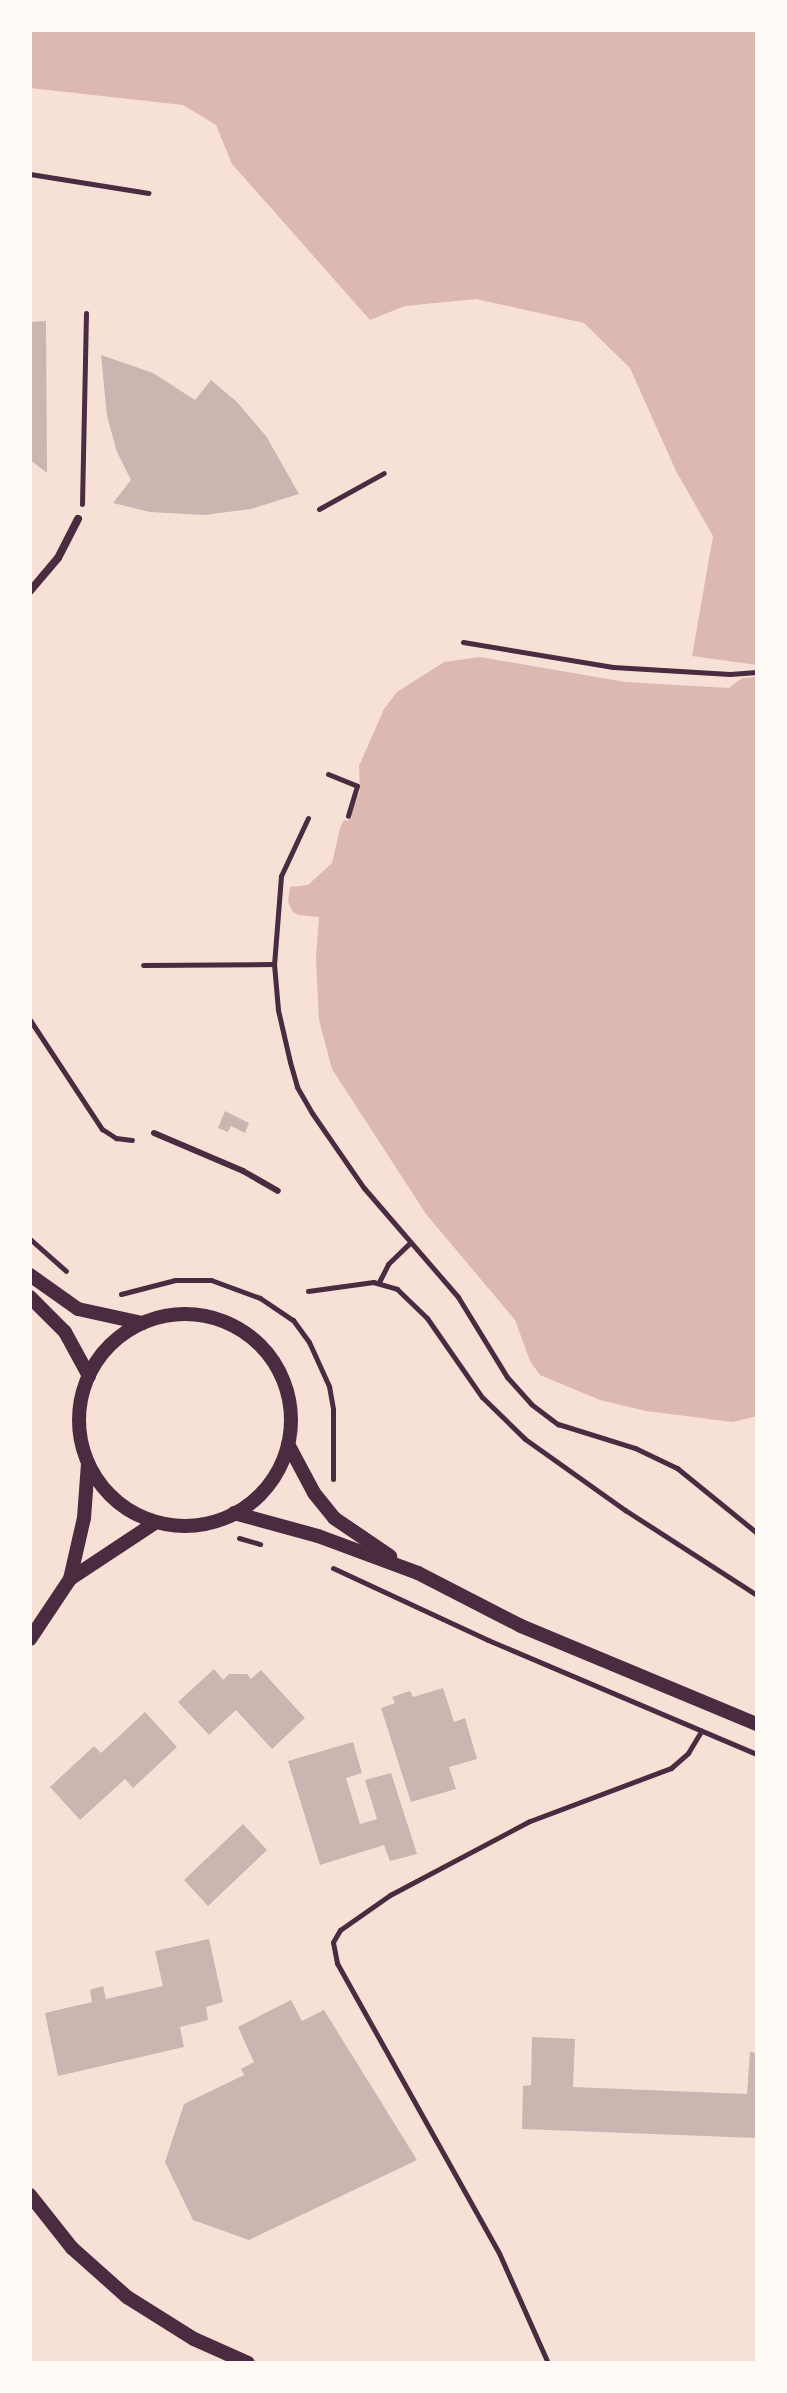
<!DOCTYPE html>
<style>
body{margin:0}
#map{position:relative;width:787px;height:2393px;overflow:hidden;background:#f7e1d7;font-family:Roboto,sans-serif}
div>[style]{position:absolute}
.water>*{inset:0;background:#dcb8b0}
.building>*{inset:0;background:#ccb4b1}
.path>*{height:5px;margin:-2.5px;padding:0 2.5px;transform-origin:2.5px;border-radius:2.5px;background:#4a2c40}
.service>*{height:6px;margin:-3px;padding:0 3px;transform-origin:3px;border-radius:3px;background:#4a2c40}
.minor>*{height:8px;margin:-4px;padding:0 4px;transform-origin:4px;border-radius:4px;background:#4a2c40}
.tertiary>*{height:14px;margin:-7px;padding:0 7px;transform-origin:7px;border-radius:7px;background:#4a2c40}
.tertiary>.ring{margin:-7px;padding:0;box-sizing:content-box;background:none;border:14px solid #4a2c40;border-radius:50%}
span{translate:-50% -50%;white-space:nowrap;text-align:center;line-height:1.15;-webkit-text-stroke:6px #fffaf5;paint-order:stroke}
.frame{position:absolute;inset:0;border:32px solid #fffaf5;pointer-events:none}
</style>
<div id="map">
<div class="water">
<div style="clip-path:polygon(30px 30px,757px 30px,757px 665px,692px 656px,713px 536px,676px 471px,630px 368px,584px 323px,476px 299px,405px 306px,370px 320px,232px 164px,216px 125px,183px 105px,30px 88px)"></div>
<div style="clip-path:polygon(480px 657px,625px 682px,729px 688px,742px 678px,757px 677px,757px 1416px,733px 1422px,646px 1411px,600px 1400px,540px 1375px,530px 1361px,515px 1320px,426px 1214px,332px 1069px,319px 1020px,316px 957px,319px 917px,298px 915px,292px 911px,288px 902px,290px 887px,308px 885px,332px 863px,340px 828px,344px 820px,348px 821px,360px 791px,359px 766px,384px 709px,397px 692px,444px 662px)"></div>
</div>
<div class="building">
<div style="clip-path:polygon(46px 321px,47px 473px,30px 460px,30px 322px)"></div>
<div style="clip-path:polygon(101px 355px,153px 373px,195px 400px,211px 380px,237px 402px,266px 436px,299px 494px,251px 509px,204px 515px,150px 512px,113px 503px,131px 480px,117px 452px,107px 416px)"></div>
<div style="clip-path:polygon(225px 1111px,249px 1123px,245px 1133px,231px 1126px,228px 1132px,218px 1128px)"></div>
<div style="clip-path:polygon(214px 1669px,223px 1680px,229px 1674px,247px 1674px,251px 1679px,261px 1670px,305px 1718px,272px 1749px,236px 1710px,209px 1735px,178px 1702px)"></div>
<div style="clip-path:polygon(443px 1688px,454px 1722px,465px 1718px,477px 1759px,449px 1767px,456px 1789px,411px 1802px,381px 1708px,395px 1703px,392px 1697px,410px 1691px,413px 1697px)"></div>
<div style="clip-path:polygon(145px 1712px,177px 1747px,133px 1788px,125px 1779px,80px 1820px,50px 1787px,94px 1746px,101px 1753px)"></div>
<div style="clip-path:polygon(353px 1742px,362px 1773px,346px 1778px,360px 1824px,377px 1819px,365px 1780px,391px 1773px,417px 1854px,390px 1861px,384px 1845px,320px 1865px,288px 1761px)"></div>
<div style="clip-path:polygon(243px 1824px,267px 1850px,208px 1906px,184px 1880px)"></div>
<div style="clip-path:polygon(209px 1939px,223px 2002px,206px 2007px,208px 2020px,180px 2027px,184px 2047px,58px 2076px,45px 2013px,92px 2002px,90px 1990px,103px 1986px,106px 1999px,163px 1986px,155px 1951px)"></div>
<div style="clip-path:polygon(291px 2000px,302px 2021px,324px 2010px,417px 2160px,249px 2240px,193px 2220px,165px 2162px,184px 2104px,244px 2075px,241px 2069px,254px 2062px,238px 2027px)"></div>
<div style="clip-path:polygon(532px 2037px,575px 2039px,573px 2087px,747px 2094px,750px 2052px,757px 2053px,757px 2138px,522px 2129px,523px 2086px,531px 2085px)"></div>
</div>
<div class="path">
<div style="left:30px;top:174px;width:120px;rotate:9.1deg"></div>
<div style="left:82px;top:504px;width:191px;rotate:-88.8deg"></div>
<div style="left:319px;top:509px;width:74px;rotate:-29deg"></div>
<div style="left:463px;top:642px;width:152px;rotate:9.5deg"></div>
<div style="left:613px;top:667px;width:117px;rotate:3.4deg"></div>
<div style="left:730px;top:674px;width:27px;rotate:-4deg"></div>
<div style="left:328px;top:774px;width:31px;rotate:22deg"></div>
<div style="left:357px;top:786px;width:31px;rotate:107deg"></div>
<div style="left:308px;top:818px;width:64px;rotate:115deg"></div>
<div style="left:281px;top:876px;width:88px;rotate:94.5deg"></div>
<div style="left:274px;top:964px;width:46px;rotate:85deg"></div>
<div style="left:278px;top:1010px;width:53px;rotate:77deg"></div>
<div style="left:290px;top:1062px;width:26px;rotate:74deg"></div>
<div style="left:297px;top:1087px;width:30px;rotate:60deg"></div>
<div style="left:312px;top:1113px;width:91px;rotate:55.3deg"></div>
<div style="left:364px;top:1188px;width:144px;rotate:49.2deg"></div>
<div style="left:458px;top:1297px;width:94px;rotate:58.5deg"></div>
<div style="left:507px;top:1377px;width:36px;rotate:48deg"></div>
<div style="left:531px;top:1404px;width:34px;rotate:37deg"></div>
<div style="left:558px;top:1424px;width:81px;rotate:17.3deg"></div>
<div style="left:635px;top:1448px;width:47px;rotate:25.5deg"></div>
<div style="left:677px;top:1468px;width:103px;rotate:39.1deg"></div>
<div style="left:143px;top:965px;width:131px;rotate:-0.4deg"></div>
<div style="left:30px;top:1020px;width:131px;rotate:56.6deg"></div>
<div style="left:102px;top:1129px;width:17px;rotate:33deg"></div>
<div style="left:116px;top:1138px;width:16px;rotate:7deg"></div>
<div style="left:30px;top:1239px;width:48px;rotate:41.6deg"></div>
<div style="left:379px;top:1282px;width:20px;rotate:-63deg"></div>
<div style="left:388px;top:1264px;width:30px;rotate:-44deg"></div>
<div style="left:308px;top:1291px;width:66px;rotate:-7.9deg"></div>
<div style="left:373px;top:1282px;width:25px;rotate:16deg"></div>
<div style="left:397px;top:1289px;width:42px;rotate:44deg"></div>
<div style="left:427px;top:1318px;width:96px;rotate:55.2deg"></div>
<div style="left:482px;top:1397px;width:60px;rotate:44.3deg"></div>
<div style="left:525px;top:1439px;width:123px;rotate:35.4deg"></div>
<div style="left:625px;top:1510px;width:157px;rotate:32.8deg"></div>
<div style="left:121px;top:1294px;width:56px;rotate:-14.5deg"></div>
<div style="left:175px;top:1280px;width:36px"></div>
<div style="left:211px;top:1280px;width:52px;rotate:20.2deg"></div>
<div style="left:260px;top:1298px;width:40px;rotate:34deg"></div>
<div style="left:293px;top:1320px;width:27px;rotate:54deg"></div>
<div style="left:309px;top:1342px;width:48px;rotate:65.6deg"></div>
<div style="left:329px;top:1386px;width:23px;rotate:80deg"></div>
<div style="left:333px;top:1409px;width:70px;rotate:90deg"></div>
<div style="left:239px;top:1538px;width:22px;rotate:16deg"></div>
<div style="left:333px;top:1568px;width:171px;rotate:24.9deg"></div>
<div style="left:488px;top:1640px;width:292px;rotate:23deg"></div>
<div style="left:548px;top:2363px;width:120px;rotate:-114deg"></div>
<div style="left:499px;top:2253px;width:332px;rotate:-119.2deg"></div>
<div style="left:337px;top:1963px;width:21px;rotate:-101deg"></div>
<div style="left:333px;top:1942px;width:14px;rotate:-60deg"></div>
<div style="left:340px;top:1930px;width:61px;rotate:-35deg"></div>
<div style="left:390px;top:1895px;width:158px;rotate:-27.9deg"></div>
<div style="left:530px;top:1821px;width:151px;rotate:-20.6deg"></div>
<div style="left:671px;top:1768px;width:23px;rotate:-41deg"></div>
<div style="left:688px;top:1753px;width:26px;rotate:-59deg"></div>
</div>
<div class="service">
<div style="left:154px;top:1133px;width:97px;rotate:23.1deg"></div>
<div style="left:243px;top:1171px;width:40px;rotate:29.7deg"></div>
</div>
<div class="minor">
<div style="left:30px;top:591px;width:43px;rotate:-49.7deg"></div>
<div style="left:58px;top:558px;width:44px;rotate:-62.9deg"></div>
</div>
<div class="tertiary">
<div style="left:30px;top:1275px;width:59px;rotate:35.3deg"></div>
<div style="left:78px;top:1309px;width:66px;rotate:12.3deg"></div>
<div style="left:30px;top:1297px;width:49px;rotate:45deg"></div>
<div style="left:65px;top:1332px;width:50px;rotate:61.4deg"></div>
<div class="ring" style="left:79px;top:1314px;width:198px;height:198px"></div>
<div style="left:288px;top:1444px;width:55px;rotate:62deg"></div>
<div style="left:314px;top:1493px;width:32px;rotate:51deg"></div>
<div style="left:334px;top:1518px;width:68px;rotate:34.2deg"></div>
<div style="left:234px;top:1513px;width:87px;rotate:15.3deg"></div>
<div style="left:318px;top:1536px;width:107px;rotate:20.3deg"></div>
<div style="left:418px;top:1573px;width:116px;rotate:27.2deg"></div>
<div style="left:521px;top:1626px;width:256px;rotate:22.6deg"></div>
<div style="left:70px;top:1579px;width:63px;rotate:-77.1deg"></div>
<div style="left:84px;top:1518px;width:54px;rotate:-85.8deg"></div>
<div style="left:30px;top:1639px;width:72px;rotate:-56.3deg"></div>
<div style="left:70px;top:1579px;width:100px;rotate:-33.5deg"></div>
<div style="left:30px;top:2195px;width:68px;rotate:51.6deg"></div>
<div style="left:72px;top:2248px;width:74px;rotate:41.7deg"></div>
<div style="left:127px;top:2297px;width:79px;rotate:32.1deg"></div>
<div style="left:194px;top:2339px;width:59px;rotate:24deg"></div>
</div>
<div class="frame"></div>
</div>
